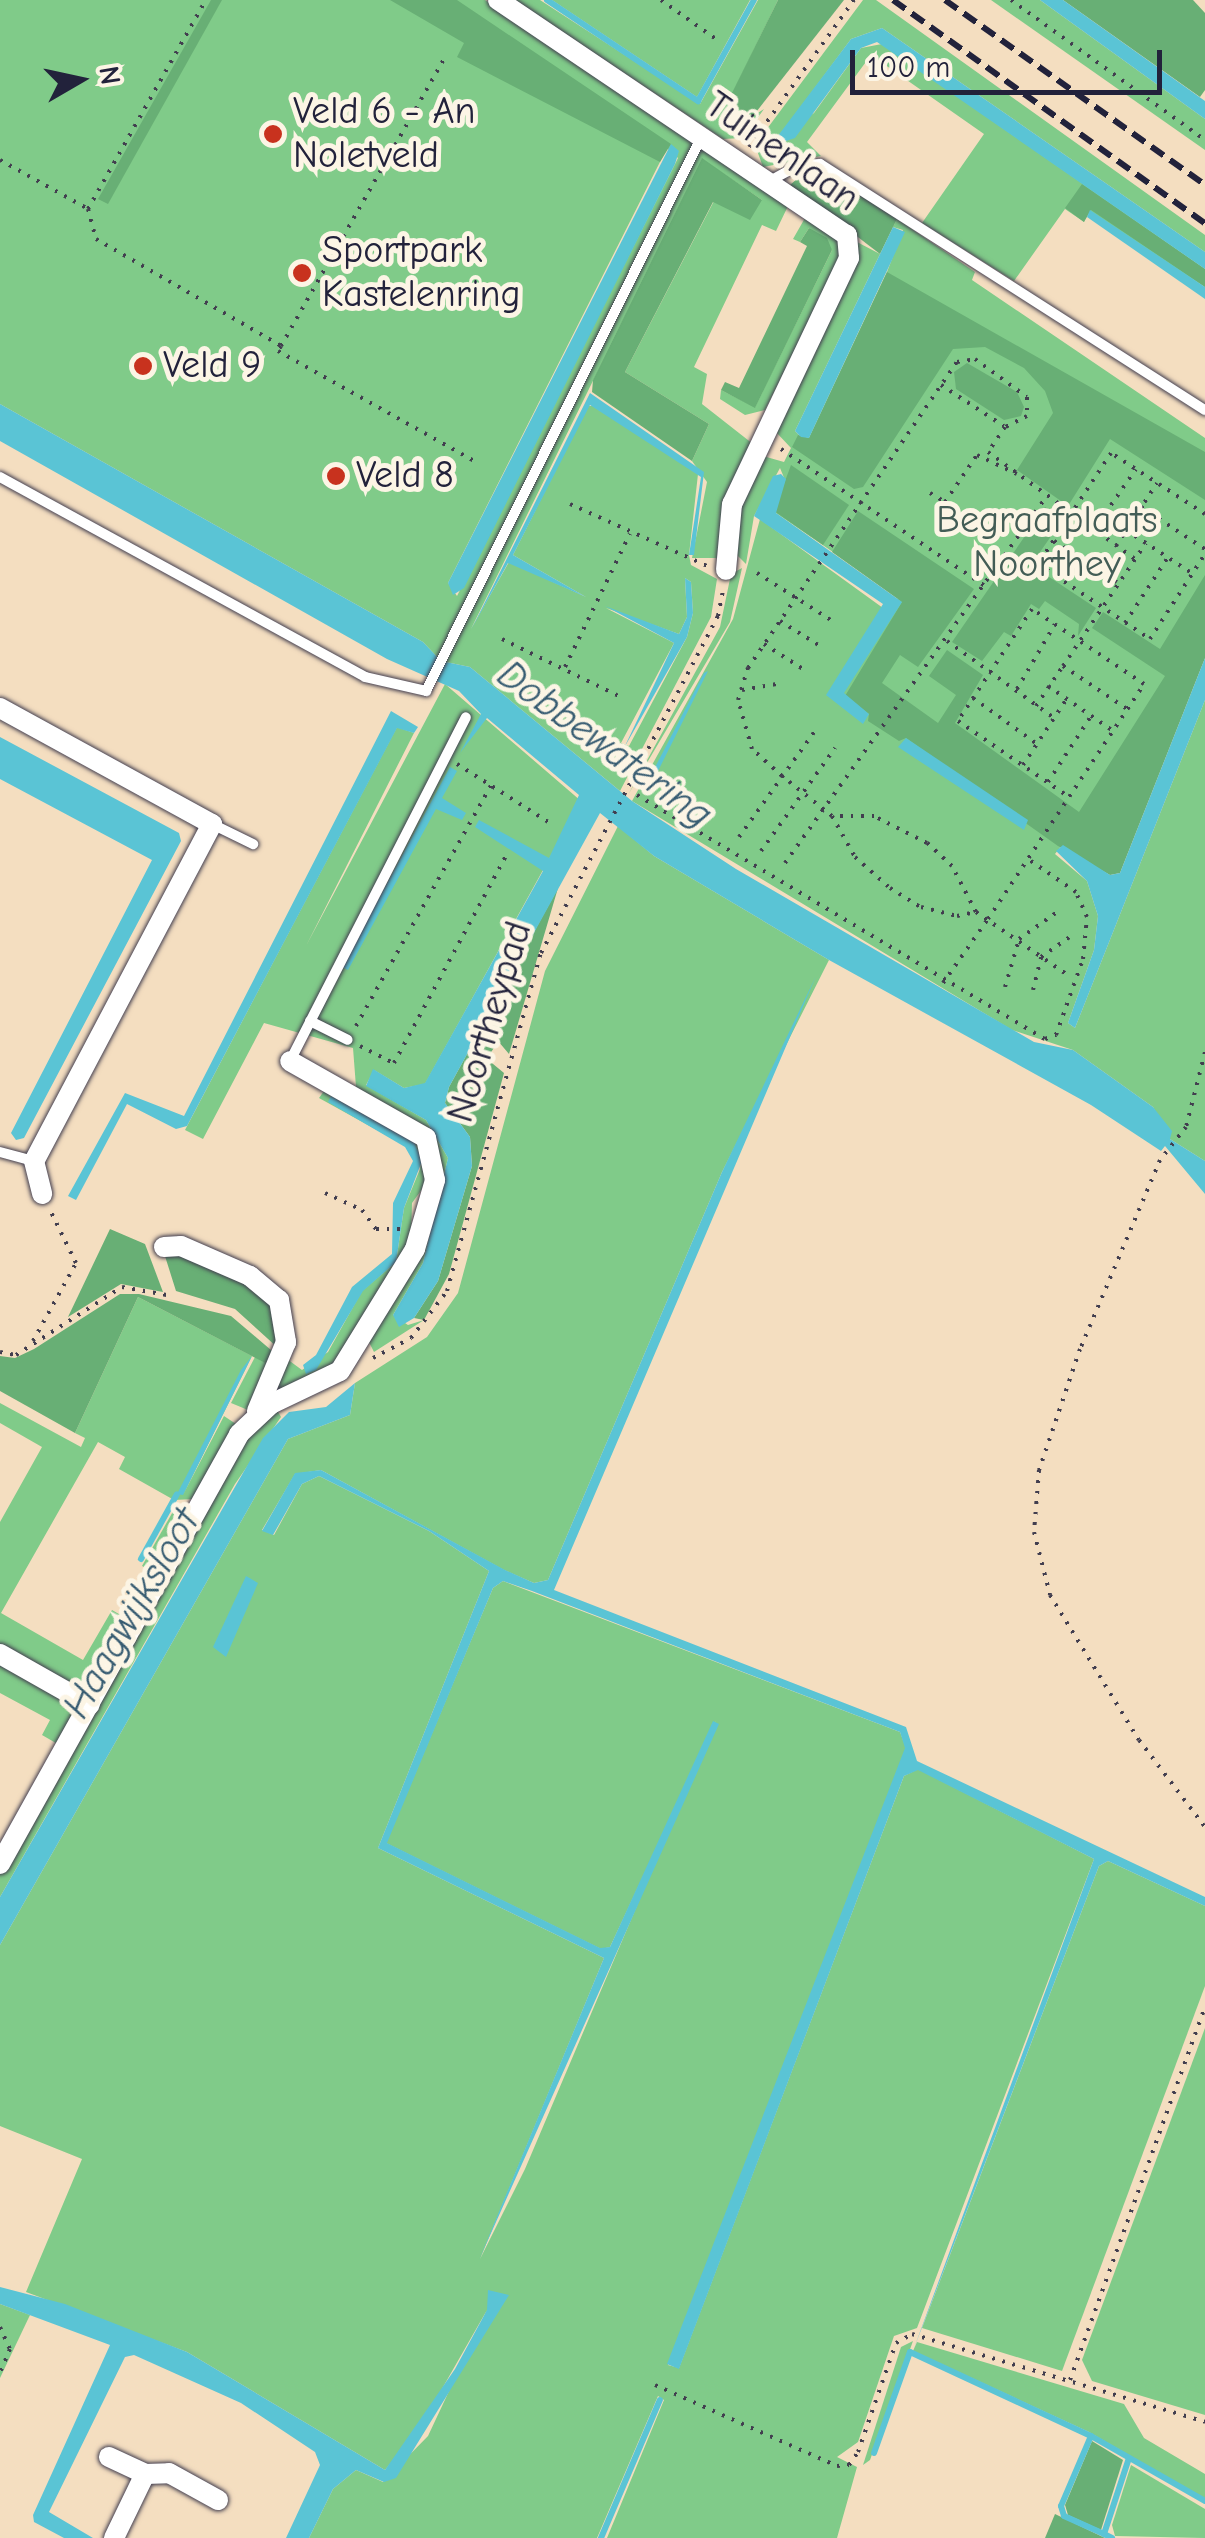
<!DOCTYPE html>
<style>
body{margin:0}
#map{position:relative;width:1205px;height:2538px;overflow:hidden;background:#f4dec0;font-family:"Comic Neue",sans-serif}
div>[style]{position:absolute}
.green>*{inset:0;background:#80cb89}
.forest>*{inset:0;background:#68af75}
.water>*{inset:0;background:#5ac4d5}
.stream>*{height:6px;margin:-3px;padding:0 3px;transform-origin:3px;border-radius:3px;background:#5ac4d5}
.path>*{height:4px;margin-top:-2px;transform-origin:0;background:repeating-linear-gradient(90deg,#423e4f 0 2.5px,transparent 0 10.5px)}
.roads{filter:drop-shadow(0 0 2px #423e4f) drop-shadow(0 0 2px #423e4f)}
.service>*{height:10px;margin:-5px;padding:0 5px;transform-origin:5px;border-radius:5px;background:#fff}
.minor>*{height:20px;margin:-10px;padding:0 10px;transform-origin:10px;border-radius:10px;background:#fff}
.rail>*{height:6px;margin-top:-3px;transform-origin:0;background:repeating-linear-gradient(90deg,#22223b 0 15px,transparent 0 23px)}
.dots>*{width:28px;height:28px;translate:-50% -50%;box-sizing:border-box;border:5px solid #fcf5e5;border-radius:50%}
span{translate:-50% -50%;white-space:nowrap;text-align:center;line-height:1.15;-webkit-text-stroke:10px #fcf5e5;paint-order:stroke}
.poi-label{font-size:38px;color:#22223b}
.left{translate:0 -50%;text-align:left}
.street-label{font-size:38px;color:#22223b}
.park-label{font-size:38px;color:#435d56}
.water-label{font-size:40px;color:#365b71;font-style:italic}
.north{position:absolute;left:30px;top:30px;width:100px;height:100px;-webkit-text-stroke:8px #fcf5e5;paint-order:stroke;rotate:81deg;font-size:28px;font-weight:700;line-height:40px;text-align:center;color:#22223b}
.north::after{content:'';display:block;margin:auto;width:35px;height:45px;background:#22223b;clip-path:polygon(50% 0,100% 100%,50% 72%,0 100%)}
.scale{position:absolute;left:850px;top:50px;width:312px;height:45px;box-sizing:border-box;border:5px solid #22223b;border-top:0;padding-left:12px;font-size:30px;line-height:35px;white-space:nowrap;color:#22223b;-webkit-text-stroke:8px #fcf5e5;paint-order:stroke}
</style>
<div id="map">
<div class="green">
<div style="clip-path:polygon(evenodd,0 0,485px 0,789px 204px,776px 231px,762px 225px,694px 367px,707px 374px,702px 404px,753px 444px,717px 558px,692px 558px,707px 482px,692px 461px,709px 424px,625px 372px,714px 201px,762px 200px,702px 159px,471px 629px,509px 562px,586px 597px,513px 555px,588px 406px,598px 406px,698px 474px,689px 555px,691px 565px,717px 579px,711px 617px,620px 791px,470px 667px,441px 661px,423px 642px,0 404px,0 0,667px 148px,678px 158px,675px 164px,457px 596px,448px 583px,667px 148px,0 0,685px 578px,691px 582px,693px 613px,687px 637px,629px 746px,621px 743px,674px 643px,606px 608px,679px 634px,687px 617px,685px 578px)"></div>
<div style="clip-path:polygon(515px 0,540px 0,700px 104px,758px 0,778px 0,728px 103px,753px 116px,764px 109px,743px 138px,723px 139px)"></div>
<div style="clip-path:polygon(552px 0,750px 0,697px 97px)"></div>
<div style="clip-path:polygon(863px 0,876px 0,1205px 235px,1205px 252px,882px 28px,851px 39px,777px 139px,814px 113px,861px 48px,882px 44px,1205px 269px,1205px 287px,1086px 212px,1084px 222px,1065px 209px,1014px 281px,922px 223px,984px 134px,871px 55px,807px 142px,821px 156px,763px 167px,755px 145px)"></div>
<div style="clip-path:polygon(991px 0,1040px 0,1205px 119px,1205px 150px)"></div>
<div style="clip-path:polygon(805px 218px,837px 235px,841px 258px,765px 410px,745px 415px,720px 399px,721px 390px,755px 407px,832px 250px,809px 228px,800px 242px,793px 239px)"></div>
<div style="clip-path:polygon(897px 219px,975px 272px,972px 280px,1205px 438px,1205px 658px,1055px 854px,1087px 881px,1098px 916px,1094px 950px,1068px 1023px,1075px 1028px,1205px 700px,1205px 1161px,1170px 1139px,1153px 1107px,1073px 1050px,1012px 1030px,632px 801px,733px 619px,760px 519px,883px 608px,900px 598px,776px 513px,785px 480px,780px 468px,754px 516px,746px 564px,733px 551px,736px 515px,763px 456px,784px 462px,791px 448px,775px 431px,857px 242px,880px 254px,795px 431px,801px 437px,809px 438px,887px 272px,903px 230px,893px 227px)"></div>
<div style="clip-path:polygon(742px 568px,730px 622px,628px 795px,720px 627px,731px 574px)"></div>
<div style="clip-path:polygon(445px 684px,581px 801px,425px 1084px,404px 1088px,374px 1070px,366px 1085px,426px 1120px,448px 1158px,423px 1263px,393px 1315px,408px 1325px,424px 1320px,374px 1352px,368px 1340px,428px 1224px,421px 1126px,356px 1087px,353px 1048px,264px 1023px,203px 1139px,185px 1130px,397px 727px,414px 733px,306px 946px)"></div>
<div style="clip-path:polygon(618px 826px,654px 856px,829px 960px,722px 1172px,548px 1580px,534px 1583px,504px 1570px,321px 1470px,295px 1474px,262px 1530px,274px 1535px,302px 1484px,319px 1476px,429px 1531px,489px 1571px,378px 1848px,604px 1958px,480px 2259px,525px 2169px,716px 1720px,610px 1947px,601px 1949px,386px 1843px,493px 1588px,503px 1581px,900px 1732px,906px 1748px,668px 2365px,679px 2368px,904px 1776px,918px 1769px,1094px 1859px,917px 2328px,894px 2336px,858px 2442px,837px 2457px,857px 2467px,837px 2538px,607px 2538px,664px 2400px,658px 2396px,597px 2538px,309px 2538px,333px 2489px,356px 2470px,383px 2482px,428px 2436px,487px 2310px,419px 2429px,385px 2470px,187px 2352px,26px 2292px,82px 2159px,0 2126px,0 1945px,288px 1439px,350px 1415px,355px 1383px,427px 1337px,458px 1293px,545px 971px)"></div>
<div style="clip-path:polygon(324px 1091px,424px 1144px,425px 1185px,412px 1203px,411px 1238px,336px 1364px,273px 1399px,287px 1359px,302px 1370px,328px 1352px,362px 1291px,396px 1262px,404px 1208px,420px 1169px,422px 1155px,319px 1098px)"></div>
<div style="clip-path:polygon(138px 1297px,252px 1356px,183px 1495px,224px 1416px,236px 1424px,194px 1499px,174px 1500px,119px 1469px,125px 1457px,98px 1442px,1px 1613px,83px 1660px,112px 1610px,131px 1621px,90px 1695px,0 1645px,0 1522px,42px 1447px,0 1423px,0 1403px,81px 1447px,85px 1438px,75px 1433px)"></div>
<div style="clip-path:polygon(255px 1357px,273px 1367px,248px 1410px,231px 1403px)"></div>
<div style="clip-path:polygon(277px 1410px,281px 1417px,235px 1484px,0 1897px,0 1873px,249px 1434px)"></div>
<div style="clip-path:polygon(175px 1508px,182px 1523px,152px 1571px,142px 1566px)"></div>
<div style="clip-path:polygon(0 1663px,81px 1707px,61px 1746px,42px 1735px,50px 1720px,0 1693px)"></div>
<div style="clip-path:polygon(1108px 1861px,1205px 1906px,1205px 1986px,1062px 2371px,922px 2328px,1099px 1866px)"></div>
<div style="clip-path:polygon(1205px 2028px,1205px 2415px,1092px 2381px,1082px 2360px)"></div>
<div style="clip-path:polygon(0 2304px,30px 2315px,0 2378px)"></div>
<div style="clip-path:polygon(913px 2341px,870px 2460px,863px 2465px,901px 2347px)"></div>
<div style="clip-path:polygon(917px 2342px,1124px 2404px,1144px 2438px,1205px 2474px,1205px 2499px,1089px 2432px,913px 2351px)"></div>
<div style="clip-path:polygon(1131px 2465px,1205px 2509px,1205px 2538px,1115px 2536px,1112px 2525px)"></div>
</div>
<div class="forest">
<div style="clip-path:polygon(211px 0,222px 0,108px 204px,98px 199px)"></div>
<div style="clip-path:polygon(390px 0,457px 0,671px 144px,660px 162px,457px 57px,464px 43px)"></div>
<div style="clip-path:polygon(778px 0,844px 0,753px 116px,727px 103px)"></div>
<div style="clip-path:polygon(1063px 0,1193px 0,1205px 13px,1205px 90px,1200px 97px)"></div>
<div style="clip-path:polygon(702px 158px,762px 200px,750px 220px,713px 202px,625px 372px,709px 424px,692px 461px,592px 392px,593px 380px)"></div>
<div style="clip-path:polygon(805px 172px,824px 172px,897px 219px,880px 254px,790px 185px)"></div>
<div style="clip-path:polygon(1082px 184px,1205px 269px,1205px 287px,1091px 210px,1084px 222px,1065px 208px)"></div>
<div style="clip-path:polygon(809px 228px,827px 238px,832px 250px,755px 408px,721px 390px,725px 382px,739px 388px,807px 246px,800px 242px)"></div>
<div style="clip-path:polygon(887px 272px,1205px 452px,1205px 500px,1110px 439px,1068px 506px,1017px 470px,1053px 413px,1045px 391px,1024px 368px,985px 347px,953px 349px,863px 487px,854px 489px,792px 447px,798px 435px,809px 438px)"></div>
<div style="clip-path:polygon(967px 363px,1017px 392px,1024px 407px,1021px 416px,1004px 420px,956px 389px,954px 372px)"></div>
<div style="clip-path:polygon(791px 465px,849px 505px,823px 545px,774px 511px)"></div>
<div style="clip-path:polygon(1045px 507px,1063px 519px,1031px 565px,1096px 608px,1078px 636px,1079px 624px,1045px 601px,1039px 609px,1031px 604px,1011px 636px,1004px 632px,982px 661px,952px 642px)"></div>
<div style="clip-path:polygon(858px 511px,974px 589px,918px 667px,900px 655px,882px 683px,938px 723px,956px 695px,929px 676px,947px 650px,983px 675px,955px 723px,1079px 812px,1165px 676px,1092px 628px,1103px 612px,1160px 649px,1205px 575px,1205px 658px,1120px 873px,1110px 875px,1058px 846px,906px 738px,899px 741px,868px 721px,869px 714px,845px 696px,902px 602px,832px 552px)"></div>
<div style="clip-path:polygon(558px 888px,509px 1054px,498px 1041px,487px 1059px,504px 1073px,449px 1274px,424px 1320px,414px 1318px,438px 1281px,472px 1166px,470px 1137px,445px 1103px,449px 1087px)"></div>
<div style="clip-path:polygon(110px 1229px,145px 1244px,163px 1292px,121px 1284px,68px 1317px)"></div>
<div style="clip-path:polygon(169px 1251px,236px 1275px,276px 1302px,278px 1348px,235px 1309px,176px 1291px,164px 1253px)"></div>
<div style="clip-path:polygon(120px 1294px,139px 1294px,231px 1316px,278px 1356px,273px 1367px,138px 1297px,75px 1433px,0 1391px,0 1356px,15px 1358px,34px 1349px)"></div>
<div style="clip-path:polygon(1092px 2441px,1123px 2460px,1101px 2530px,1068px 2515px,1065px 2505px)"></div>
<div style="clip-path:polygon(1055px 2514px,1105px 2538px,1045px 2538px)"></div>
</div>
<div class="water">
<div style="clip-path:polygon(1040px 0,1063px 0,1205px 101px,1205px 119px)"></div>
<div style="clip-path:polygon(882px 28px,1205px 252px,1205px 269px,877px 42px,861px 48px,795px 138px,780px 143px,777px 137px,851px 39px)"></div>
<div style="clip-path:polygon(671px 144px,679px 151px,675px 164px,464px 588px,453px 595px,448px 583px)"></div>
<div style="clip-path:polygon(1090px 210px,1205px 287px,1205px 299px,1087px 217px)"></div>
<div style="clip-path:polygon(893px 227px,905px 232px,809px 438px,801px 437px,795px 431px)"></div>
<div style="clip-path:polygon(590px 393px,704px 472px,694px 555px,689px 555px,701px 477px,590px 405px,513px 555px,586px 597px,508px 563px,471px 630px)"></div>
<div style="clip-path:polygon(0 404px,423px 642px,441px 661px,470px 667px,632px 801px,736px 869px,1034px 1042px,1073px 1050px,1153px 1107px,1172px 1131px,1170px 1139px,1205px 1161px,1205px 1194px,1165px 1146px,1161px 1151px,1091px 1105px,829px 960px,654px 856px,600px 813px,449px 1087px,445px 1103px,470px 1137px,472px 1166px,438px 1281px,414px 1318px,399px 1327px,393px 1315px,423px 1263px,448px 1158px,426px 1120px,366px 1086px,373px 1069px,404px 1088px,425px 1083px,543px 871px,475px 827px,479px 820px,549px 858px,579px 795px,487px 718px,460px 753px,481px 714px,459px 691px,387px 659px,0 441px)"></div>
<div style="clip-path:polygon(781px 474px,786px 479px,776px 513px,902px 602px,844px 693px,869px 714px,863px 724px,826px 695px,883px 604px,754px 516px,773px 476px)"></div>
<div style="clip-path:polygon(685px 578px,691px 582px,693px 613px,687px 637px,624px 748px,674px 643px,605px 606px,679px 634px,687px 617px)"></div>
<div style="clip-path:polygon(1205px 658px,1205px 700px,1075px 1028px,1068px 1023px,1094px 950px,1098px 916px,1087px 881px,1056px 851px,1063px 845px,1110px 875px,1120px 873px)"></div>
<div style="clip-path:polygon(708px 671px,656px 775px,651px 775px,704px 673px)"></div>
<div style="clip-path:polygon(391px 711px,418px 727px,414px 733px,397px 728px,187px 1126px,176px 1129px,127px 1104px,76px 1200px,68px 1196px,125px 1093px,184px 1116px)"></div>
<div style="clip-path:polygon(0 737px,179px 833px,181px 841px,24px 1138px,16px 1140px,11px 1133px,152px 860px,0 779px)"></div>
<div style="clip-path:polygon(906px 738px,1028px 820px,1024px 830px,898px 747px)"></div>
<div style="clip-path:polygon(450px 767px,457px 771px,442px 798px,466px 813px,462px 820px,436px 809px,348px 970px,342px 967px)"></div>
<div style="clip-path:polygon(816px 976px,554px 1590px,906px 1727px,917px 1761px,1205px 1897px,1205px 1906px,1108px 1861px,1099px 1866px,913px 2351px,1094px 1859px,918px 1770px,904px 1776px,679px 2369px,667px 2364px,905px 1748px,900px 1732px,532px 1591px,503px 1581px,493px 1588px,387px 1843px,600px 1948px,610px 1947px,713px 1721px,719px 1724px,479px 2260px,604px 1958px,378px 1848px,489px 1571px,429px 1531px,319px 1476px,302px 1484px,273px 1535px,262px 1531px,295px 1473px,321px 1470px,505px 1570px,534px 1583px,548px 1580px,722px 1172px)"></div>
<div style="clip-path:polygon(331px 1096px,414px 1142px,422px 1161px,404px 1208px,396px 1262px,363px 1291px,316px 1370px,306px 1374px,303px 1365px,316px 1355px,352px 1287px,392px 1254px,393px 1203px,413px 1161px,405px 1147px,328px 1102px)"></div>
<div style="clip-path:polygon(252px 1356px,183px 1495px,177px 1494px,241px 1370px)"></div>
<div style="clip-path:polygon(355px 1383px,350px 1415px,288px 1439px,0 1945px,0 1897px,263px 1438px,289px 1412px,326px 1407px)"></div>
<div style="clip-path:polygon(246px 1576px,258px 1583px,226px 1657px,213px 1647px)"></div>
<div style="clip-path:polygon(0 2287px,65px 2304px,187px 2352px,385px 2470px,455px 2369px,487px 2310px,488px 2290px,509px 2295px,396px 2478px,384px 2482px,356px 2470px,333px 2489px,309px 2538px,286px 2538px,320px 2465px,315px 2452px,241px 2403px,134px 2355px,125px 2357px,49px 2512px,93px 2538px,64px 2538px,34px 2522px,33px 2515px,110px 2345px,0 2304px)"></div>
</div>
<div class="stream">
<div style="left:547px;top:0;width:182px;rotate:33.8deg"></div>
<div style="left:698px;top:101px;width:115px;rotate:-61deg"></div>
<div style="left:141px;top:1559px;width:74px;rotate:-61deg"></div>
<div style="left:1091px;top:2436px;width:76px;rotate:113.2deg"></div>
<div style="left:1061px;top:2506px;width:10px;rotate:73deg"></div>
<div style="left:1064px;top:2516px;width:44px;rotate:24.2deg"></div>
<div style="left:874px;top:2453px;width:107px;rotate:-70.4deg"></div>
<div style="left:910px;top:2352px;width:200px;rotate:24.9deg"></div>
<div style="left:1091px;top:2436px;width:131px;rotate:29.7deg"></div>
<div style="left:601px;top:2538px;width:150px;rotate:-66.9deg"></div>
<div style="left:1112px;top:2538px;width:9px;rotate:-153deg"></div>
<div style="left:1104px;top:2534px;width:80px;rotate:-71.8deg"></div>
</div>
<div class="path">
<div style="left:661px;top:0;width:71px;rotate:35.3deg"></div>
<div style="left:1011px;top:0;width:239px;rotate:35.8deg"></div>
<div style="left:749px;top:147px;width:181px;rotate:-54.5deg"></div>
<div style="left:0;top:160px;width:101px;rotate:29.1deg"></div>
<div style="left:88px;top:209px;width:31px;rotate:75deg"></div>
<div style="left:96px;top:239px;width:214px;rotate:30deg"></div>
<div style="left:281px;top:346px;width:334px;rotate:-60.4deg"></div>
<div style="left:88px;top:209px;width:240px;rotate:-60.6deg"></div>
<div style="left:281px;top:346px;width:6px;rotate:121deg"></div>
<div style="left:278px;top:351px;width:227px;rotate:29.3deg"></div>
<div style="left:941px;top:385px;width:75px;rotate:33.1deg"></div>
<div style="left:781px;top:449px;width:246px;rotate:33.9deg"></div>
<div style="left:930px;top:493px;width:17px;rotate:31deg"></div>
<div style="left:945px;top:502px;width:57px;rotate:-55.8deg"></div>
<div style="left:977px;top:455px;width:44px;rotate:25.4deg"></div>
<div style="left:570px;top:504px;width:150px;rotate:24.3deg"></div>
<div style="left:1141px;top:507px;width:77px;rotate:33.3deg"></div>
<div style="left:1205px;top:514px;width:112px;rotate:-147deg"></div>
<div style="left:1111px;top:453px;width:133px;rotate:123.3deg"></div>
<div style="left:1038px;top:564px;width:135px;rotate:33.8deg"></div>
<div style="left:1150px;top:639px;width:101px;rotate:-57.1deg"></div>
<div style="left:1126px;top:530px;width:80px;rotate:33.3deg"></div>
<div style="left:1093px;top:531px;width:75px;rotate:-55.3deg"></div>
<div style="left:1054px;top:541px;width:75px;rotate:33.1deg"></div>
<div style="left:1116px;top:546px;width:75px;rotate:-56.9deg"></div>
<div style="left:757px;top:573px;width:91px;rotate:32.5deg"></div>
<div style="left:780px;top:621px;width:47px;rotate:32deg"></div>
<div style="left:1125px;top:623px;width:79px;rotate:-56.9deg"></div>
<div style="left:502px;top:639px;width:135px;rotate:26deg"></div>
<div style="left:947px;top:641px;width:132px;rotate:35.7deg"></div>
<div style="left:764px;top:644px;width:50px;rotate:32.7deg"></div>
<div style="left:1063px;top:666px;width:148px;rotate:-56deg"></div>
<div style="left:565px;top:667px;width:148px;rotate:-64deg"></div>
<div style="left:1048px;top:686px;width:79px;rotate:34.7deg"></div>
<div style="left:1017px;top:689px;width:75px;rotate:-59.7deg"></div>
<div style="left:742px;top:690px;width:41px;rotate:-9.9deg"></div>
<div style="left:973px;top:698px;width:79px;rotate:35.7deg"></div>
<div style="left:1036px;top:706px;width:48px;rotate:-56deg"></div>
<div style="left:1063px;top:666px;width:77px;rotate:33.9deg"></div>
<div style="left:457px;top:764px;width:110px;rotate:32.4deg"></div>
<div style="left:1023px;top:765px;width:78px;rotate:-56.5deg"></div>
<div style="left:1048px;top:782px;width:79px;rotate:-56.9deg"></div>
<div style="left:637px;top:795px;width:475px;rotate:30.9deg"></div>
<div style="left:1045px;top:1039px;width:12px;rotate:-20deg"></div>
<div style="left:1056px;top:1035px;width:81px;rotate:-70.4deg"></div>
<div style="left:1083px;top:959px;width:42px;rotate:-84.6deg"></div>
<div style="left:1087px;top:917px;width:27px;rotate:-114deg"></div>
<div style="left:1076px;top:892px;width:58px;rotate:-145.5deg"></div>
<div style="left:832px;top:816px;width:47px;rotate:60.7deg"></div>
<div style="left:855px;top:857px;width:47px;rotate:41.5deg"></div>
<div style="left:890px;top:888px;width:36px;rotate:32deg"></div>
<div style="left:921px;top:907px;width:37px;rotate:14deg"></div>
<div style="left:957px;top:916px;width:19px;rotate:-12deg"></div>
<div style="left:976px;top:912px;width:52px;rotate:-117.6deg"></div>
<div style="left:952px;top:866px;width:34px;rotate:-137deg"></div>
<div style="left:927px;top:843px;width:59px;rotate:-153deg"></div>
<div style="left:874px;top:816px;width:42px;rotate:180deg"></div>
<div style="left:832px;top:816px;width:64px;rotate:-141.3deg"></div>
<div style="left:782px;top:776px;width:40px;rotate:-138deg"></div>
<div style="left:752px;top:749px;width:51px;rotate:-105.9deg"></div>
<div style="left:738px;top:700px;width:34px;rotate:-73deg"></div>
<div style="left:748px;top:668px;width:371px;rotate:-55.7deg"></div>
<div style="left:957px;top:362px;width:18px;rotate:-9deg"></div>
<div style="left:975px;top:359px;width:64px;rotate:36.2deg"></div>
<div style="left:1027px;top:397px;width:19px;rotate:90deg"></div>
<div style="left:1027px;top:416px;width:25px;rotate:153deg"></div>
<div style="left:1005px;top:427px;width:30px;rotate:124deg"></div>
<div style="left:988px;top:452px;width:182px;rotate:36.1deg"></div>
<div style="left:739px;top:837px;width:130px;rotate:-54.4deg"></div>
<div style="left:761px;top:851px;width:127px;rotate:-54.3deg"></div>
<div style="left:785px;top:863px;width:450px;rotate:-54.5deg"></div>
<div style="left:976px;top:912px;width:113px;rotate:34.5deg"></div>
<div style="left:943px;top:983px;width:78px;rotate:-54.9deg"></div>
<div style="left:988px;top:919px;width:282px;rotate:-56.4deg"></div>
<div style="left:1144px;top:684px;width:135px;rotate:-146.2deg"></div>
<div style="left:1032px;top:609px;width:134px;rotate:123.5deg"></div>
<div style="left:958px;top:721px;width:135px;rotate:34.4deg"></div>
<div style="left:1005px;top:987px;width:50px;rotate:-73.7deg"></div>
<div style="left:1019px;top:939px;width:47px;rotate:-35.4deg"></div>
<div style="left:1033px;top:990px;width:34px;rotate:-76deg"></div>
<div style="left:1041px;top:957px;width:37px;rotate:-35deg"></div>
<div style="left:356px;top:1026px;width:276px;rotate:-60.7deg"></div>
<div style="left:360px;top:1046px;width:38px;rotate:27deg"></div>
<div style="left:394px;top:1063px;width:235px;rotate:-61.6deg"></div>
<div style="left:1205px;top:1052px;width:77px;rotate:104.2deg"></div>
<div style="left:1186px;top:1127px;width:42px;rotate:128.2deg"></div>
<div style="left:1160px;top:1160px;width:205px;rotate:112.9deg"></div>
<div style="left:1080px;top:1349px;width:128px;rotate:108.7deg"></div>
<div style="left:1039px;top:1470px;width:62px;rotate:94.6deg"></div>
<div style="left:1034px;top:1532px;width:65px;rotate:75.7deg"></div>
<div style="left:1050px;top:1595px;width:170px;rotate:58.5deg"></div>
<div style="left:1139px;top:1740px;width:109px;rotate:52.8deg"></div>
<div style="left:325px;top:1193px;width:41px;rotate:24.7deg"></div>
<div style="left:362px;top:1210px;width:24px;rotate:54deg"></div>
<div style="left:376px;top:1229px;width:25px"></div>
<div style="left:33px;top:1341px;width:89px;rotate:-61.1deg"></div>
<div style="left:76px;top:1263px;width:57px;rotate:-116.1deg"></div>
<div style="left:0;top:1352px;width:16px;rotate:11deg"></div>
<div style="left:16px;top:1355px;width:126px;rotate:-32.7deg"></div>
<div style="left:122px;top:1287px;width:51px;rotate:10.2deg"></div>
<div style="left:373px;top:1358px;width:43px;rotate:-27.8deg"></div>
<div style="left:411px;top:1338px;width:59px;rotate:-52.5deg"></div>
<div style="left:447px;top:1291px;width:351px;rotate:-74.5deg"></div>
<div style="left:541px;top:953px;width:381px;rotate:-62.3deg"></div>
<div style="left:718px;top:616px;width:25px;rotate:-79deg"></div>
<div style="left:0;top:2327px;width:24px;rotate:66deg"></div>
<div style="left:10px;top:2349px;width:25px;rotate:113deg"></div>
<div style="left:1070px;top:2380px;width:397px;rotate:-70.1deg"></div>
<div style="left:655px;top:2385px;width:199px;rotate:24deg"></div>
<div style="left:837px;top:2466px;width:12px;rotate:-5deg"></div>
<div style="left:849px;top:2465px;width:16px;rotate:-55deg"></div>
<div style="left:858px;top:2452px;width:115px;rotate:-70.8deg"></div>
<div style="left:896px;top:2343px;width:18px;rotate:-29deg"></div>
<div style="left:912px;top:2334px;width:306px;rotate:16.7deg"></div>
</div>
<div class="roads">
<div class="service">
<div style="left:768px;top:182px;width:35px;rotate:-29deg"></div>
<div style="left:799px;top:165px;width:21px;rotate:-3deg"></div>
<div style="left:820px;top:164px;width:457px;rotate:32.6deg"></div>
<div style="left:0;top:477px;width:416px;rotate:28.7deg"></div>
<div style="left:365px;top:677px;width:63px;rotate:12.9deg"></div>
<div style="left:426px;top:691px;width:618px;rotate:-63.56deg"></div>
<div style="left:212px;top:824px;width:46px;rotate:26deg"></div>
<div style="left:310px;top:1021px;width:42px;rotate:26.6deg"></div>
<div style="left:290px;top:1061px;width:386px;rotate:-62.9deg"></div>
<div style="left:0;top:1152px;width:35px;rotate:15deg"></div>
</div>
<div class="minor">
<div style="left:498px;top:0;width:421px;rotate:34deg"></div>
<div style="left:847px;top:235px;width:23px;rotate:85deg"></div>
<div style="left:849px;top:258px;width:272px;rotate:115.4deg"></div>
<div style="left:732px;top:504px;width:66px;rotate:95.2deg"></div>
<div style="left:0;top:708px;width:242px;rotate:28.7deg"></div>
<div style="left:212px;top:824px;width:381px;rotate:117.8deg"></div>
<div style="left:34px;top:1161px;width:34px;rotate:76deg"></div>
<div style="left:164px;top:1247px;width:17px;rotate:-3deg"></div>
<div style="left:181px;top:1246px;width:75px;rotate:23.5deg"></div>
<div style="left:250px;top:1276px;width:38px;rotate:40deg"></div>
<div style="left:279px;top:1300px;width:43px;rotate:80.5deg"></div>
<div style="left:286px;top:1342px;width:75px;rotate:112.8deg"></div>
<div style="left:0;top:1654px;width:103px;rotate:29.5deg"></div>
<div style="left:0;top:1864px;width:492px;rotate:-60.9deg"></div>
<div style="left:239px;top:1434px;width:44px;rotate:-43.2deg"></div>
<div style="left:271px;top:1404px;width:76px;rotate:-25.6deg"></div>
<div style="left:340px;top:1371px;width:143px;rotate:-58.4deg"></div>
<div style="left:415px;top:1249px;width:72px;rotate:-73.8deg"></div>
<div style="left:435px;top:1180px;width:43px;rotate:-102.1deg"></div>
<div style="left:426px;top:1138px;width:156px;rotate:-150.5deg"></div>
<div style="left:109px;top:2457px;width:40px;rotate:25deg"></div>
<div style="left:145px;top:2474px;width:24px;rotate:-2deg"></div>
<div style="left:169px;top:2473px;width:56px;rotate:28.9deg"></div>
<div style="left:114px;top:2538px;width:71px;rotate:-64.2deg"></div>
</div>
</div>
<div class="rail">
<div style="left:893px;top:0;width:384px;rotate:35.6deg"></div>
<div style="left:945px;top:0;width:319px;rotate:35.4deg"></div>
</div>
<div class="dots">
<div style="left:273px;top:134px;background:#c8321e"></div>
<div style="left:302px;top:273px;background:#c8321e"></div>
<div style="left:143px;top:366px;background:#c8321e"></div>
<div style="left:336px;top:476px;background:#c8321e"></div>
</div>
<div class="poi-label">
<span class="left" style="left:293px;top:134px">Veld 6 - An<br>Noletveld</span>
<span class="left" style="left:322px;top:273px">Sportpark<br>Kastelenring</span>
<span class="left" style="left:163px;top:366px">Veld 9</span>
<span class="left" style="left:356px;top:476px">Veld 8</span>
</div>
<div class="street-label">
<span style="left:782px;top:152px;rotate:35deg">Tuinenlaan</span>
<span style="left:490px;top:1022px;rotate:-73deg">Noortheypad</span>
</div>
<div class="park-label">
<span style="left:1047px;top:543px">Begraafplaats<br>Noorthey</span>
</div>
<div class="water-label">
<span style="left:605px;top:744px;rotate:36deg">Dobbewatering</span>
<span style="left:131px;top:1613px;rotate:-60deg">Haagwijksloot</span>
</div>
<div class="north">N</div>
<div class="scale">100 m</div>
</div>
